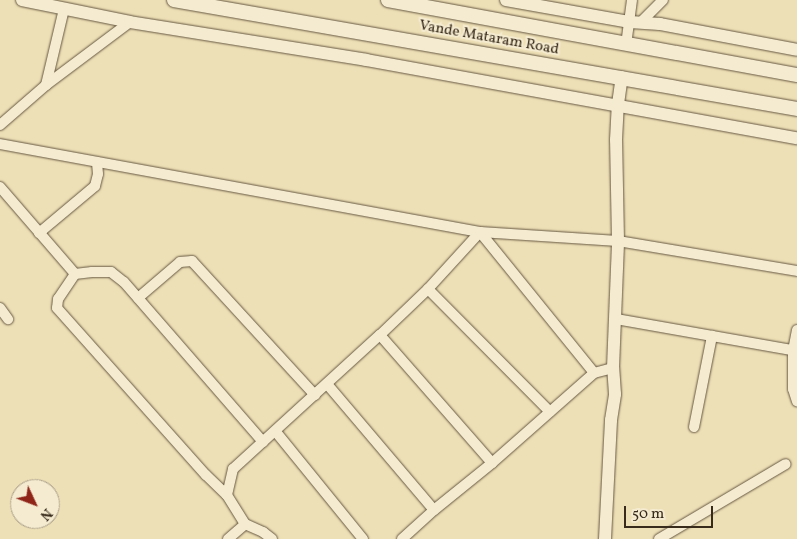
<!DOCTYPE html>
<style>
body{margin:0}
#map{position:relative;width:797px;height:539px;overflow:hidden;background:#eee0b6;font-family:Vollkorn,serif}
div>[style]{position:absolute}
.roads{filter:drop-shadow(0 0 1px #665842) drop-shadow(0 0 1px #665842)}
.minor>*{height:10px;margin:-5px;padding:0 5px;transform-origin:5px;border-radius:5px;background:#f4ebd0}
.tertiary>*{height:12px;margin:-6px;padding:0 6px;transform-origin:6px;border-radius:6px;background:#f4ebd0}
.secondary>*{height:14px;margin:-7px;padding:0 7px;transform-origin:7px;border-radius:7px;background:#f4ebd0}
span{translate:-50% -50%;white-space:nowrap;text-align:center;line-height:1.15;-webkit-text-stroke:4px #f4ebd0;paint-order:stroke}
.street-label{font-size:15px;color:#382b1b}
.north{position:absolute;left:10px;top:479px;width:50px;height:50px;box-sizing:border-box;background:#f4ebd0;border:1px solid #a99e88;border-radius:50%;rotate:133deg;font-size:14px;font-weight:700;line-height:20px;text-align:center;color:#382b1b}
.north::after{content:'';display:block;margin:auto;width:18px;height:22px;background:#8f2418;clip-path:polygon(50% 0,100% 100%,50% 72%,0 100%)}
.scale{position:absolute;left:624px;top:506px;width:89px;height:22px;box-sizing:border-box;border:2px solid #382b1b;border-top:0;padding-left:6px;font-size:15px;line-height:18px;white-space:nowrap;color:#382b1b;-webkit-text-stroke:4px #f4ebd0;paint-order:stroke}
</style>
<div id="map">
<div class="roads">
<div class="minor">
<div style="left:641px;top:22px;width:31px;rotate:-45deg"></div>
<div style="left:626px;top:45px;width:45px;rotate:-82.4deg"></div>
<div style="left:46px;top:85px;width:78px;rotate:-76.7deg"></div>
<div style="left:0;top:125px;width:61px;rotate:-41deg"></div>
<div style="left:46px;top:85px;width:105px;rotate:-36.9deg"></div>
<div style="left:0;top:144px;width:488px;rotate:10.4deg"></div>
<div style="left:480px;top:232px;width:181px;rotate:51deg"></div>
<div style="left:0;top:187px;width:115px;rotate:49.2deg"></div>
<div style="left:75px;top:274px;width:17px;rotate:-7deg"></div>
<div style="left:92px;top:272px;width:19px"></div>
<div style="left:111px;top:272px;width:16px;rotate:38deg"></div>
<div style="left:124px;top:282px;width:212px;rotate:49deg"></div>
<div style="left:39px;top:233px;width:73px;rotate:-40deg"></div>
<div style="left:95px;top:186px;width:12px;rotate:-76deg"></div>
<div style="left:98px;top:174px;width:12px;rotate:-95deg"></div>
<div style="left:75px;top:274px;width:30px;rotate:124deg"></div>
<div style="left:58px;top:299px;width:9px;rotate:96deg"></div>
<div style="left:57px;top:308px;width:224px;rotate:48.3deg"></div>
<div style="left:206px;top:475px;width:29px;rotate:44deg"></div>
<div style="left:428px;top:289px;width:173px;rotate:45.2deg"></div>
<div style="left:138px;top:298px;width:55px;rotate:-40.6deg"></div>
<div style="left:180px;top:262px;width:12px;rotate:-5deg"></div>
<div style="left:192px;top:261px;width:182px;rotate:47.5deg"></div>
<div style="left:0;top:308px;width:14px;rotate:54deg"></div>
<div style="left:616px;top:319px;width:184px;rotate:10deg"></div>
<div style="left:797px;top:330px;width:21px;rotate:101deg"></div>
<div style="left:793px;top:351px;width:38px;rotate:90deg"></div>
<div style="left:793px;top:389px;width:13px;rotate:72deg"></div>
<div style="left:380px;top:335px;width:170px;rotate:48.8deg"></div>
<div style="left:327px;top:384px;width:165px;rotate:49.7deg"></div>
<div style="left:694px;top:427px;width:93px;rotate:-78.8deg"></div>
<div style="left:276px;top:432px;width:138px;rotate:50.9deg"></div>
<div style="left:228px;top:539px;width:23px;rotate:-41deg"></div>
<div style="left:272px;top:539px;width:11px;rotate:-142deg"></div>
<div style="left:263px;top:532px;width:20px;rotate:-156deg"></div>
<div style="left:245px;top:524px;width:34px;rotate:-122deg"></div>
<div style="left:227px;top:495px;width:27px;rotate:-77deg"></div>
<div style="left:233px;top:469px;width:199px;rotate:-42.4deg"></div>
<div style="left:380px;top:335px;width:66px;rotate:-43.8deg"></div>
<div style="left:428px;top:289px;width:77px;rotate:-47.6deg"></div>
<div style="left:480px;top:232px;width:138px;rotate:3.7deg"></div>
<div style="left:618px;top:241px;width:181px;rotate:9.5deg"></div>
<div style="left:402px;top:539px;width:43px;rotate:-42.2deg"></div>
<div style="left:434px;top:510px;width:75px;rotate:-39deg"></div>
<div style="left:492px;top:463px;width:136px;rotate:-41.4deg"></div>
<div style="left:594px;top:373px;width:20px;rotate:-15deg"></div>
<div style="left:659px;top:539px;width:147px;rotate:-30.6deg"></div>
</div>
<div class="tertiary">
<div style="left:22px;top:0;width:110px;rotate:11.5deg"></div>
<div style="left:130px;top:22px;width:239px;rotate:9.1deg"></div>
<div style="left:366px;top:60px;width:438px;rotate:10.3deg"></div>
<div style="left:506px;top:0;width:126px;rotate:10.1deg"></div>
<div style="left:630px;top:22px;width:30px;rotate:4deg"></div>
<div style="left:660px;top:24px;width:139px;rotate:10.7deg"></div>
<div style="left:605px;top:539px;width:119px;rotate:-87.1deg"></div>
<div style="left:611px;top:420px;width:26px;rotate:-81deg"></div>
<div style="left:615px;top:394px;width:26px;rotate:-94deg"></div>
<div style="left:613px;top:368px;width:127px;rotate:-87.7deg"></div>
<div style="left:618px;top:241px;width:101px;rotate:-91.1deg"></div>
<div style="left:616px;top:140px;width:36px;rotate:-87deg"></div>
<div style="left:618px;top:104px;width:27px;rotate:-82deg"></div>
</div>
<div class="secondary">
<div style="left:174px;top:0;width:632px;rotate:9.92deg"></div>
<div style="left:388px;top:0;width:416px;rotate:10.4deg"></div>
</div>
</div>
<div class="street-label">
<span style="left:489px;top:38px;rotate:10deg">Vande Mataram Road</span>
</div>
<div class="north">N</div>
<div class="scale">50 m</div>
</div>
